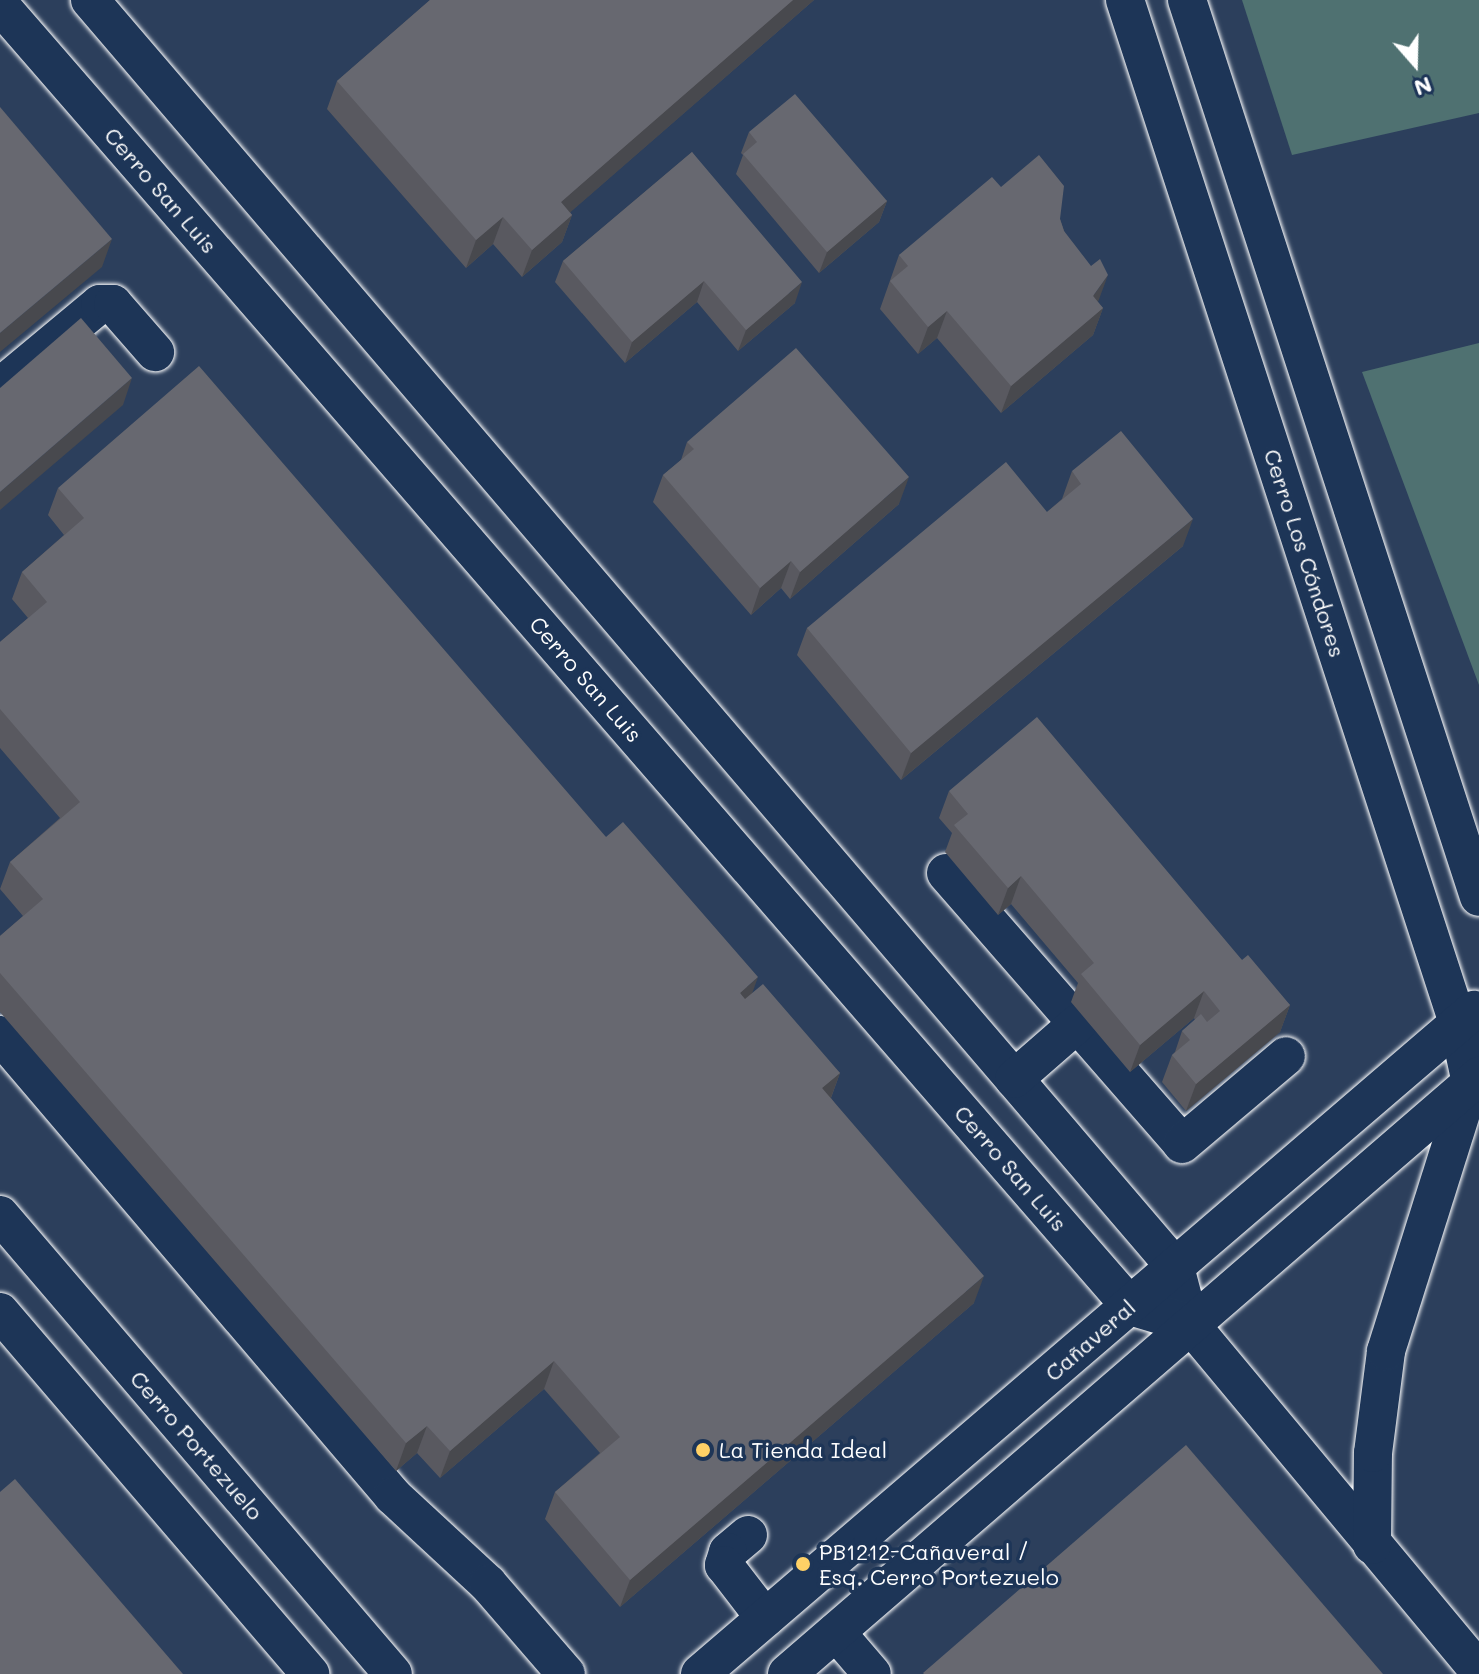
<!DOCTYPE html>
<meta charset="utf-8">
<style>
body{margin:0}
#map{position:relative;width:1479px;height:1674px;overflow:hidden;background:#2c3f5c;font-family:Mali,sans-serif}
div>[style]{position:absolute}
.green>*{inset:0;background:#4f7171}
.roads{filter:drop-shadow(0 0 2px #fff) drop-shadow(0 0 2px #fff)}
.minor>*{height:38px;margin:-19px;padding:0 19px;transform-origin:19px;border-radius:19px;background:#1d3557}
.wall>*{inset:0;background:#595960}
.shaded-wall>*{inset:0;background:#48494e}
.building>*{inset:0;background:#676870}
.dots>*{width:22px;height:22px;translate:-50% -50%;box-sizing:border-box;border:4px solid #1d3557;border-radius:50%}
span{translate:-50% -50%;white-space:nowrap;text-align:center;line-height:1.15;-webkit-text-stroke:7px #1d3557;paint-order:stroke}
.street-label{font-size:22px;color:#fff}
.poi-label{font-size:22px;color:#fff}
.left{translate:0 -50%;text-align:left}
.north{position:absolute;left:1375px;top:24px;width:80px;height:80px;-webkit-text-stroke:6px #1d3557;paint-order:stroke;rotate:160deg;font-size:22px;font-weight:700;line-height:32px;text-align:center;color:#fff}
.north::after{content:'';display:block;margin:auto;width:28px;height:36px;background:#fff;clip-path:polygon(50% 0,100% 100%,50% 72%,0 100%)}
</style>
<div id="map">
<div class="green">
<div style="clip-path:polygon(1242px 0,1479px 0,1479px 113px,1292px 155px)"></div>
<div style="clip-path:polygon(1479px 343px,1479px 685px,1362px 372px)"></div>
</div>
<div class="roads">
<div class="minor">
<div style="left:90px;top:0;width:1668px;rotate:49.42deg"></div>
<div style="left:1175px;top:1267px;width:59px;rotate:75.3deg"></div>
<div style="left:1190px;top:1324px;width:452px;rotate:50.2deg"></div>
<div style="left:1125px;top:0;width:1076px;rotate:71.97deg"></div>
<div style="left:1458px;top:1023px;width:61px;rotate:77.8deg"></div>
<div style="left:1187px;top:0;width:943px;rotate:71.97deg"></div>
<div style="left:0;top:5px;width:1723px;rotate:49.02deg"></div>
<div style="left:1130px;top:1306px;width:63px;rotate:16.7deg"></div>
<div style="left:0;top:387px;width:130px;rotate:-39.7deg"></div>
<div style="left:100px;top:304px;width:13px"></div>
<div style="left:113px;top:304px;width:64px;rotate:48.8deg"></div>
<div style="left:946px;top:873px;width:359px;rotate:48.9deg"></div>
<div style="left:1182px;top:1144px;width:136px;rotate:-40.2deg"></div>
<div style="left:0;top:1035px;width:606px;rotate:49.55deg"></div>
<div style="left:393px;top:1496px;width:129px;rotate:42.8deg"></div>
<div style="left:488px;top:1584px;width:119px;rotate:49.1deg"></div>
<div style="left:1014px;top:1079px;width:84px;rotate:-41.1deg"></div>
<div style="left:0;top:1215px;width:604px;rotate:49.43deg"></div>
<div style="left:0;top:1312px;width:477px;rotate:49.4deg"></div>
<div style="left:748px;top:1535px;width:26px;rotate:140deg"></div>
<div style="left:728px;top:1552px;width:14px;rotate:107deg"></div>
<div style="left:724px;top:1565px;width:67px;rotate:52.3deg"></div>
<div style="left:1372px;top:1545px;width:92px;rotate:-89.4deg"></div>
<div style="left:1373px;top:1453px;width:103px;rotate:-82.7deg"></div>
<div style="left:1386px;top:1351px;width:282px;rotate:-72.5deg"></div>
<div style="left:836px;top:1632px;width:55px;rotate:49.4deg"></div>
<div style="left:700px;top:1674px;width:1020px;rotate:-40.63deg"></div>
<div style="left:787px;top:1674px;width:915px;rotate:-40.83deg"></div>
</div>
</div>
<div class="wall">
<div style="clip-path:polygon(430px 0,814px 0,570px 212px,572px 215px,562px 242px,522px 277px,493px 244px,466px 268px,327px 109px,337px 81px)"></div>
<div style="clip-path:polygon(749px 132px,887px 201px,879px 222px,819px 273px,736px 174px,743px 155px,741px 153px)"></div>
<div style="clip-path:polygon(692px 152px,795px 303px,738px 351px,697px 302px,625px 363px,555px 282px,563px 261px)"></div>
<div style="clip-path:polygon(1001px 187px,1060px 219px,1064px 231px,1098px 302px,1103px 308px,1093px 335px,1001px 413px,937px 338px,918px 354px,880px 309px,899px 255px)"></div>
<div style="clip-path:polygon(687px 442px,899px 504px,790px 599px,781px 588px,751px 615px,653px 502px,663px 475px,681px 460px)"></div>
<div style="clip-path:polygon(1072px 471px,1183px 546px,901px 780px,797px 655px,807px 628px,1047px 512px,1062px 499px)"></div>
<div style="clip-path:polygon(58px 488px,606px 837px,752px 993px,840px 1073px,831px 1098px,974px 1303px,620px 1607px,545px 1519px,555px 1492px,600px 1453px,544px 1389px,440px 1478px,417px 1453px,396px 1471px,0 1012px,0 936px,23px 916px,0 889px,10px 862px,60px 818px,0 748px,0 642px,28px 618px,12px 599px,22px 572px,64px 535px,48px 515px)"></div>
<div style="clip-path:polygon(949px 791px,1242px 960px,1290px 1005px,1280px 1032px,1186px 1111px,1162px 1082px,1172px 1055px,1175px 1052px,1182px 1031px,1195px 1020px,1194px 1018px,1130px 1072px,1071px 1002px,1078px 983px,1011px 904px,998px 915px,945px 852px,952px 833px,939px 818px)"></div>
</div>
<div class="shaded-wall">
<div style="clip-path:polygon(793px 0,814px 0,551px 229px,561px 202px)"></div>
<div style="clip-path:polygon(887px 201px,879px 222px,819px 273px,827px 252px)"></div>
<div style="clip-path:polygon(572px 215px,562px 242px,522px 277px,532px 250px)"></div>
<div style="clip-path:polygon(503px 217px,493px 244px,466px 268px,476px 240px)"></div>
<div style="clip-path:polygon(112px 239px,102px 267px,0 352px,0 333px)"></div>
<div style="clip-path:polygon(1108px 275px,1098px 302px,1093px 296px)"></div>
<div style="clip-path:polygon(704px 281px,697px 302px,625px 363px,632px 342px)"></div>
<div style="clip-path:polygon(802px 282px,795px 303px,738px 351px,746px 330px)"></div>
<div style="clip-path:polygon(1103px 308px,1093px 335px,1001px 413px,1011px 386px)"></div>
<div style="clip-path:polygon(947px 311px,937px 338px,918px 354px,928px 327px)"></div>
<div style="clip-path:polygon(132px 378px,123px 405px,0 510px,0 492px)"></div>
<div style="clip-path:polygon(909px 477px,899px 504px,790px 599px,800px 572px)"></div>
<div style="clip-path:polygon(1193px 519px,1183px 546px,901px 780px,911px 753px)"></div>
<div style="clip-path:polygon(791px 561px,781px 588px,751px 615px,760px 588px)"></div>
<div style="clip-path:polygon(1021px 876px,1011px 904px,998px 915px,1008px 888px)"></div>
<div style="clip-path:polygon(758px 977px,748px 1005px,740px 993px)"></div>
<div style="clip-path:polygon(1204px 991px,1194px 1018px,1130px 1072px,1140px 1045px)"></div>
<div style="clip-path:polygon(1290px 1005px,1280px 1032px,1186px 1111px,1196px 1084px)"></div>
<div style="clip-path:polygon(840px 1073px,830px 1100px,822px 1088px)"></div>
<div style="clip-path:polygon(984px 1276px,974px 1303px,620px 1607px,630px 1580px)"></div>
<div style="clip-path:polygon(554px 1361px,544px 1389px,440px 1478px,450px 1451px)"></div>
<div style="clip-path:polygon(427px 1426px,417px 1453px,396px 1471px,406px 1443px)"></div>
</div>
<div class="building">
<div style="clip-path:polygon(430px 0,793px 0,561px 202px,572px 215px,532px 250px,503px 217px,476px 240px,337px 81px)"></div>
<div style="clip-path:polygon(795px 94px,887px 201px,827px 252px,743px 154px,757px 142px,749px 132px)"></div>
<div style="clip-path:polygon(0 107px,112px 239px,0 333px)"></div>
<div style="clip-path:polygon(692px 152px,802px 282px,746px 330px,704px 281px,632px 342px,563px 261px)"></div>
<div style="clip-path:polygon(1039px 155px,1064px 186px,1060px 219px,1064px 231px,1091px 266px,1100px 259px,1108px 275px,1093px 296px,1103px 308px,1011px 386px,947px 311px,928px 327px,890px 281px,908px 266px,899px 255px,992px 177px,1001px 187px)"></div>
<div style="clip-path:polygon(81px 318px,132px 378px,0 492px,0 388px)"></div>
<div style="clip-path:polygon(796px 348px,909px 477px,800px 572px,791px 561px,760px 588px,663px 475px,694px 449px,687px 442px)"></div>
<div style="clip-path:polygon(199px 366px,606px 837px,623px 822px,758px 977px,740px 993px,745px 999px,763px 984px,840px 1073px,822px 1088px,984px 1276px,630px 1580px,555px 1492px,620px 1437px,554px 1361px,450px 1451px,427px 1426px,406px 1443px,0 973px,0 936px,43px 899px,10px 862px,80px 802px,0 709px,0 642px,47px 602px,22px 572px,84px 518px,58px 488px)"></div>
<div style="clip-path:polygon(1121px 431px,1193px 519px,911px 753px,807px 628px,1006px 462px,1047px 512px,1081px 484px,1072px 471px)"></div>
<div style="clip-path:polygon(1037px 717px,1242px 960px,1248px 955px,1290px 1005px,1196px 1084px,1172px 1055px,1190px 1040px,1182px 1031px,1201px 1014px,1207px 1022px,1220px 1011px,1204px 991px,1140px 1045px,1081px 974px,1094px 963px,1021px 876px,1008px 888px,954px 825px,968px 814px,949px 791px)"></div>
<div style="clip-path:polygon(1186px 1445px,1383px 1674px,924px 1674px,923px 1673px)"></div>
<div style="clip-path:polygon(15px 1479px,183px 1674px,0 1674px,0 1492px)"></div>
</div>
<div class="dots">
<div style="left:703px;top:1450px;background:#ffd166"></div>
<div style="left:803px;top:1564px;background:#ffd166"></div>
</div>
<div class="street-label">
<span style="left:161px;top:190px;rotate:49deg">Cerro San Luis</span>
<span style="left:1305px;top:553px;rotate:72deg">Cerro Los Cóndores</span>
<span style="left:586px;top:679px;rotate:49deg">Cerro San Luis</span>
<span style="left:1011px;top:1168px;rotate:49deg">Cerro San Luis</span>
<span style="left:1090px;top:1340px;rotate:-41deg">Cañaveral</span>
<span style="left:197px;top:1445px;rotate:49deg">Cerro Portezuelo</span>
</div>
<div class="poi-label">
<span class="left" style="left:719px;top:1450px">La Tienda Ideal</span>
<span class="left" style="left:819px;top:1564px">PB1212-Cañaveral /<br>Esq. Cerro Portezuelo</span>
</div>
<div class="north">N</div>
</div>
